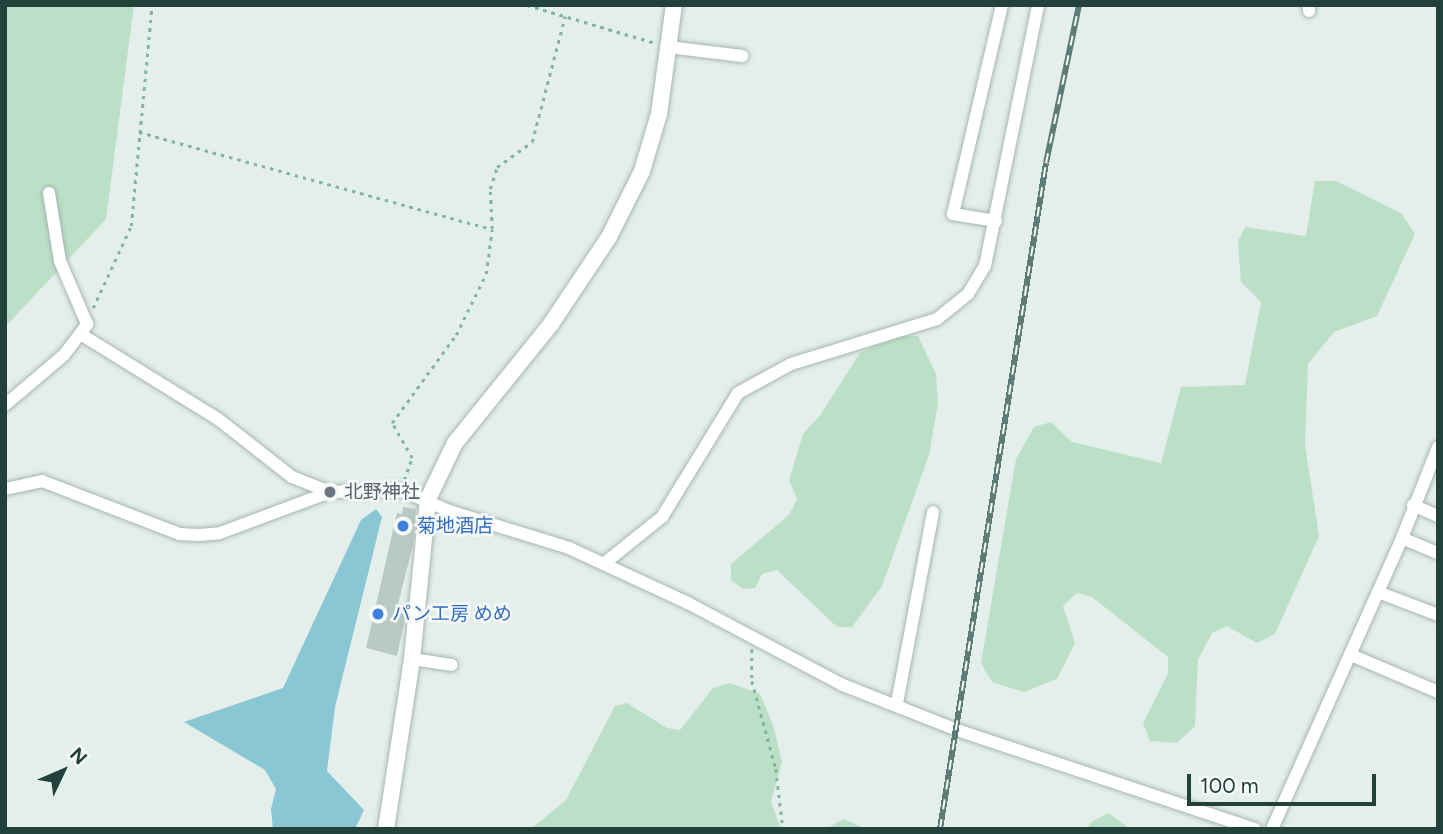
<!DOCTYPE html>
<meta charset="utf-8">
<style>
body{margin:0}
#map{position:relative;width:1443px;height:834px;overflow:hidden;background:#e4eeea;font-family:Figtree,"Noto Sans JP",sans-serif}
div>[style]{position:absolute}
.green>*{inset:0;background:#bce0c7}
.water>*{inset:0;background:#8ac7d5}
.building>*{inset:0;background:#b9c9c3}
.path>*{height:2.5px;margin-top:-1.25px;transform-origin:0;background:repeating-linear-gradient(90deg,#83b3a6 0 3.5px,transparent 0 8.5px)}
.roads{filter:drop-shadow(0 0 2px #a6b7b2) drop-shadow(0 0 2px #a6b7b2)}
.minor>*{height:12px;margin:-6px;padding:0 6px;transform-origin:6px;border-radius:6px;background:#fff}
.tertiary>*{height:16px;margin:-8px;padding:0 8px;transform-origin:8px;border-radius:8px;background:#fff}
.rail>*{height:6px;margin-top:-3px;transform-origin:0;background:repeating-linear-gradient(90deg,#f5faf8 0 10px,#5d7c75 0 20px);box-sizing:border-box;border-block:2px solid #5d7c75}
.dots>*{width:19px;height:19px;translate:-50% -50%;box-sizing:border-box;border:4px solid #f5faf8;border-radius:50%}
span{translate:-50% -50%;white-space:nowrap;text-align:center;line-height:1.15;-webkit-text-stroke:5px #f5faf8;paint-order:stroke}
.worship-label{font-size:19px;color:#5b616d}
.left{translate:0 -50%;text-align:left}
.shop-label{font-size:19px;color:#366cbe}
.frame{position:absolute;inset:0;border:7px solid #22413a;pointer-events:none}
.north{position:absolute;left:28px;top:736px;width:70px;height:70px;-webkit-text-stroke:5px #f5faf8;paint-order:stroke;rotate:46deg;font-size:19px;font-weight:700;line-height:28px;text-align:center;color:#22413a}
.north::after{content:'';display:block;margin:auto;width:24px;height:32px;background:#22413a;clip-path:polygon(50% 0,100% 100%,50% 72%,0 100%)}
.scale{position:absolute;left:1187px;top:774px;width:189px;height:32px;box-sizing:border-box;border:4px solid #22413a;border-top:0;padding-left:9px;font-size:21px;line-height:24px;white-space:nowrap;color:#22413a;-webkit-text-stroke:5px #f5faf8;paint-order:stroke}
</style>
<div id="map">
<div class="green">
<div style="clip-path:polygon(5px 5px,134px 5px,106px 219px,5px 327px)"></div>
<div style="clip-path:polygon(1315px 181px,1336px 181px,1401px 213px,1415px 234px,1377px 316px,1334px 332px,1308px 364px,1305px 445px,1319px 536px,1275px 634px,1257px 643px,1227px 626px,1212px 633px,1198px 660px,1195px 726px,1177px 743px,1150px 741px,1143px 723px,1168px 674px,1168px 657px,1092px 597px,1077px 593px,1063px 606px,1075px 643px,1057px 679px,1024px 692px,992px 682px,981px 663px,1016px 459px,1034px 427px,1051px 422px,1072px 442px,1161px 463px,1181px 387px,1245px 385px,1261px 302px,1241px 282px,1238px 241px,1245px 227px,1306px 236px)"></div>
<div style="clip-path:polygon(900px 336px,918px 336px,936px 374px,938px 403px,929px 455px,882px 586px,852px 627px,837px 627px,777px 570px,762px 574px,755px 588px,743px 589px,731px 580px,731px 564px,789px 515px,797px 499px,789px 480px,803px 434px,821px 414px,860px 353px)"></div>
<div style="clip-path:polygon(730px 683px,760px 694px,774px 728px,782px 762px,771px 802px,781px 829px,531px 829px,566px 800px,615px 706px,627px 703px,667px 728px,680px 730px,713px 688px)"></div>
<div style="clip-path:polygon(1109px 813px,1130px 829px,1085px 829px,1093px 821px)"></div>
<div style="clip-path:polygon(843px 819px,867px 829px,826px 829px)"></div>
</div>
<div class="water">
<div style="clip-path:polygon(376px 509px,382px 517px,335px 707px,327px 771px,364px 810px,355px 829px,273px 829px,271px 809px,276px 789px,265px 770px,184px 722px,283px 688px,361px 520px)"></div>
</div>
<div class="building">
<div style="clip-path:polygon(403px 507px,416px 509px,413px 545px,396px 612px,406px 614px,397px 656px,366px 648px,397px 513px,402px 514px)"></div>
</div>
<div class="path">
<div style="left:527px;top:5px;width:134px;rotate:16.5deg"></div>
<div style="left:139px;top:132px;width:364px;rotate:15.4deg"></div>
<div style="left:93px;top:308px;width:90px;rotate:-65.1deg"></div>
<div style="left:131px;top:226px;width:222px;rotate:-84.6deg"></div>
<div style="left:404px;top:480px;width:23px;rotate:-70deg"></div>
<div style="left:412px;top:458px;width:40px;rotate:-119.7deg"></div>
<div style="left:392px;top:423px;width:109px;rotate:-54deg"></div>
<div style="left:456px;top:335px;width:68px;rotate:-63.8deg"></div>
<div style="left:486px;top:274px;width:45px;rotate:-82.4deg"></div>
<div style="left:492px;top:229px;width:40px;rotate:-92.9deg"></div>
<div style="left:490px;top:189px;width:23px;rotate:-72deg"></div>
<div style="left:497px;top:167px;width:43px;rotate:-35.5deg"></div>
<div style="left:532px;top:142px;width:130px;rotate:-75.3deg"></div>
<div style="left:752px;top:649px;width:32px;rotate:90deg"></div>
<div style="left:752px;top:681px;width:91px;rotate:74.7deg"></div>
<div style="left:776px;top:769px;width:60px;rotate:83.3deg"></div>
</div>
<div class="roads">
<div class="minor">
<div style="left:1309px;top:11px;width:6px;rotate:-90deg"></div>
<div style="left:668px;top:47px;width:75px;rotate:6.9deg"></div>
<div style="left:996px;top:221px;width:44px;rotate:-170.8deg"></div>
<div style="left:953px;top:214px;width:215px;rotate:-76.8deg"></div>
<div style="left:82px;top:335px;width:160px;rotate:31.7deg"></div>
<div style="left:218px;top:419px;width:94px;rotate:38.1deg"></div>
<div style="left:292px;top:477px;width:41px;rotate:21.5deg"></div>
<div style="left:330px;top:492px;width:71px;rotate:-1.6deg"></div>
<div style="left:401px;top:490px;width:52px;rotate:23.6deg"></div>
<div style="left:449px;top:511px;width:126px;rotate:17.1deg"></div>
<div style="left:569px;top:548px;width:131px;rotate:24.8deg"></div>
<div style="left:688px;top:603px;width:175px;rotate:27.9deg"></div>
<div style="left:843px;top:685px;width:123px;rotate:21.5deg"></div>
<div style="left:957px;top:730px;width:314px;rotate:18.4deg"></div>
<div style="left:5px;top:405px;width:77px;rotate:-40.3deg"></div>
<div style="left:64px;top:355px;width:39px;rotate:-53deg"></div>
<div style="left:87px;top:324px;width:69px;rotate:-113.2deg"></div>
<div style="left:60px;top:261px;width:69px;rotate:-99.2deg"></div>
<div style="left:5px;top:489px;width:38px;rotate:-12deg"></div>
<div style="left:42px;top:481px;width:147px;rotate:21.1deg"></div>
<div style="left:179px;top:534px;width:20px;rotate:3deg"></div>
<div style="left:199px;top:535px;width:21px;rotate:-5deg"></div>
<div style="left:220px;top:533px;width:117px;rotate:-20.4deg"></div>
<div style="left:1413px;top:505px;width:27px;rotate:24deg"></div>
<div style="left:1402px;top:538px;width:39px;rotate:23deg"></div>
<div style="left:606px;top:562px;width:72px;rotate:-38.8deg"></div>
<div style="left:662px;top:517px;width:145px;rotate:-58.5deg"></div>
<div style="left:738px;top:393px;width:60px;rotate:-28.7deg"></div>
<div style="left:791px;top:364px;width:153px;rotate:-17.1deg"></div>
<div style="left:937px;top:319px;width:40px;rotate:-39deg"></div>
<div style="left:968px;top:294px;width:33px;rotate:-59deg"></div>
<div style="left:985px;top:266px;width:266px;rotate:-78.5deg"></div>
<div style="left:1378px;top:592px;width:64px;rotate:21deg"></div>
<div style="left:1351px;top:655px;width:95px;rotate:23deg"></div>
<div style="left:412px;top:659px;width:40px;rotate:8.5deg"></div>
<div style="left:897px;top:703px;width:194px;rotate:-79.3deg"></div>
<div style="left:1272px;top:829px;width:319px;rotate:-65.9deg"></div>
<div style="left:1402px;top:538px;width:98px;rotate:-68.4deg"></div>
</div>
<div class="tertiary">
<div style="left:386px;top:829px;width:172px;rotate:-81.3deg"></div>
<div style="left:412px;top:659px;width:161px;rotate:-84.3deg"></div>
<div style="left:428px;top:499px;width:62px;rotate:-64.3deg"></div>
<div style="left:455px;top:443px;width:153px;rotate:-51.1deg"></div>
<div style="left:551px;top:324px;width:105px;rotate:-56.3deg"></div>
<div style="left:609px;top:237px;width:74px;rotate:-63.4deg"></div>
<div style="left:642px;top:171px;width:59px;rotate:-73.4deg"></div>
<div style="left:659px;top:114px;width:110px;rotate:-82.2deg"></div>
</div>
</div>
<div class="rail">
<div style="left:940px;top:829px;width:674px;rotate:-80.96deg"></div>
<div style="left:1046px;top:163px;width:161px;rotate:-78.2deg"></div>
</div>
<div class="dots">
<div style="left:330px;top:492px;background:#6b7280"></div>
<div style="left:403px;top:526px;background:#3f7fe0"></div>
<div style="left:378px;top:614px;background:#3f7fe0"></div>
</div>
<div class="worship-label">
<span class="left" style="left:344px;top:492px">北野神社</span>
</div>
<div class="shop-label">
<span class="left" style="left:417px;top:526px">菊地酒店</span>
<span class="left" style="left:392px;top:614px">パン工房 めめ</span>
</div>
<div class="frame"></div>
<div class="north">N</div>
<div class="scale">100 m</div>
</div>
